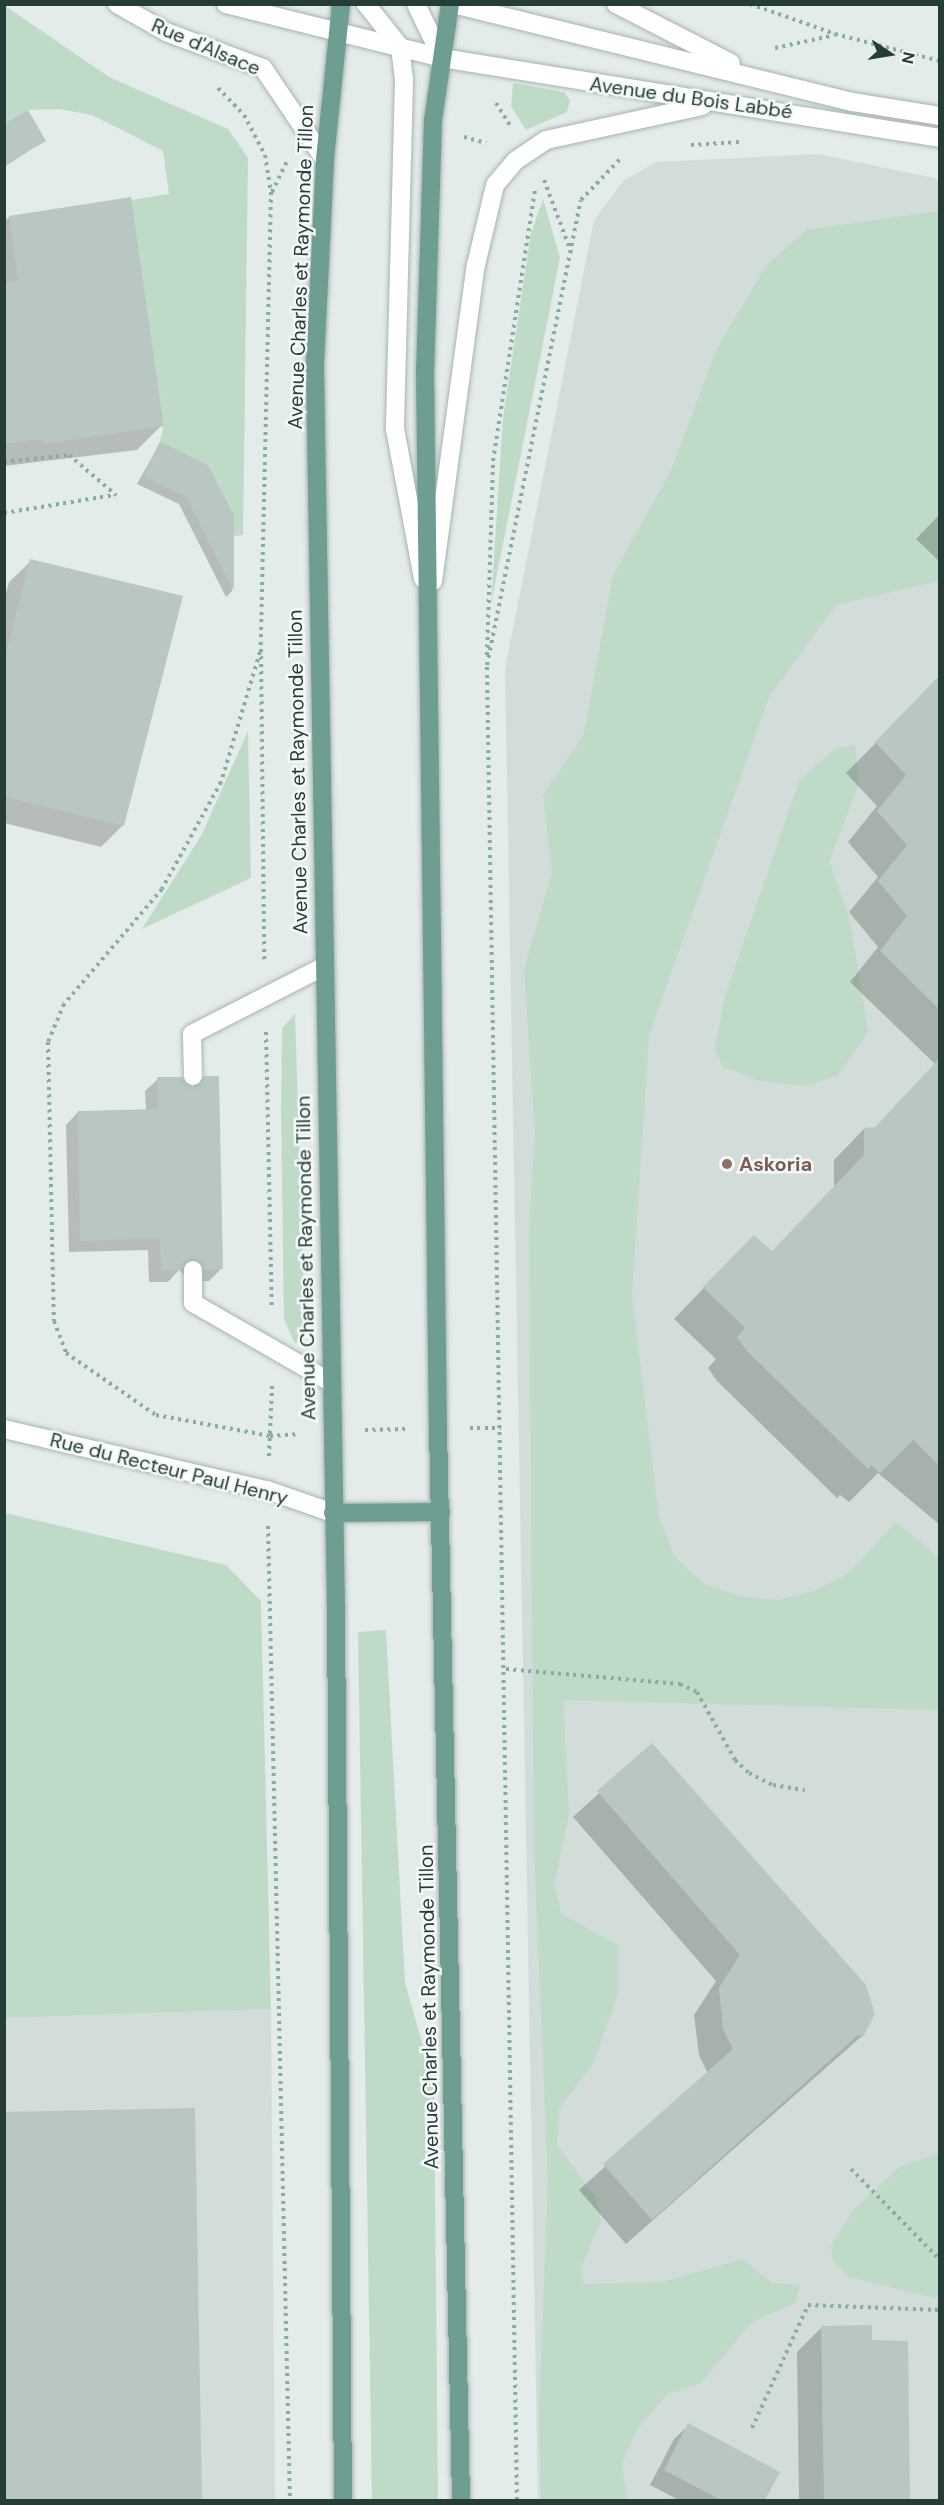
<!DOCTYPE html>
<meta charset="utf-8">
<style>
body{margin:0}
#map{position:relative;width:944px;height:2505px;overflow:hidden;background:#e4ece9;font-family:"DM Sans",sans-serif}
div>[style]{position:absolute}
.built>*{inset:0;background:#d2dcd8}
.green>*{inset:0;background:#bfdbc8}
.shadow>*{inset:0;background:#0003}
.building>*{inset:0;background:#b9c7c2}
.path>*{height:4px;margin-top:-2px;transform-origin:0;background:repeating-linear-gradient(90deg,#87ada3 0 3px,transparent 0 7.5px)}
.roads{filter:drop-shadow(0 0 2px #a7b4b0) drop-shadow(0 0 2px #a7b4b0)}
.service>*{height:18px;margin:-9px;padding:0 9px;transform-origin:9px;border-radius:9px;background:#fff}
.minor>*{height:18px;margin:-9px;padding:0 9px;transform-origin:9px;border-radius:9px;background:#fff}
.tertiary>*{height:18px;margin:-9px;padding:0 9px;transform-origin:9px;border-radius:9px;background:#fff}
.primary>*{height:18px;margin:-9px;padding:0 9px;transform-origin:9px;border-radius:9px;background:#6d9d93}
.dots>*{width:16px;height:16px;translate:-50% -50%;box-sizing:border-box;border:3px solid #f4f9f7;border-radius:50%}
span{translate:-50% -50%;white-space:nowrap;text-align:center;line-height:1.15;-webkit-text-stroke:5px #f4f9f7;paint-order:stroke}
.street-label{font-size:20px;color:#253c37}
.education-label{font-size:20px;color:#785e54;font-weight:700}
.left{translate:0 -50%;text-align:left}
.frame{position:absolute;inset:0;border:6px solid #253c37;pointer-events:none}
.north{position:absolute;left:860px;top:24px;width:60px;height:60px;-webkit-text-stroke:4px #f4f9f7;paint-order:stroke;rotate:102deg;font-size:16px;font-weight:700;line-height:24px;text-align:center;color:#253c37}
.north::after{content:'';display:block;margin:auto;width:21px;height:27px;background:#253c37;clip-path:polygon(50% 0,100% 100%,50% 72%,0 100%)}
</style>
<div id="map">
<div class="built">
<div style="clip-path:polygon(818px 154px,939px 179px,939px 2500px,538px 2500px,505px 669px,594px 220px,624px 180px,657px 162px)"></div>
<div style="clip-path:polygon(271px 2009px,275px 2500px,5px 2500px,4px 2018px)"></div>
</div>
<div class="green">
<div style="clip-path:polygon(4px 5px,109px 77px,228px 129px,248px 158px,243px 535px,234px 536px,234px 515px,216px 480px,194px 458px,160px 441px,164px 425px,131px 200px,169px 194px,163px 151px,92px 115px,59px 109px,28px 110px,5px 124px)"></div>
<div style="clip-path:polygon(513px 83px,564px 92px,570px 100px,567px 112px,526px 130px,511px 106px)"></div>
<div style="clip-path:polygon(543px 199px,560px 258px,491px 604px,503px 418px,531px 233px)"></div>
<div style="clip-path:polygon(939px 211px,939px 581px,836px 605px,769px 697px,649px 1035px,632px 1295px,659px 1518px,675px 1557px,704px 1584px,739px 1596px,777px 1600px,817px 1590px,850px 1572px,896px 1522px,939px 1558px,939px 1710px,563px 1700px,569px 1814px,554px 1885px,561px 1914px,618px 1945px,618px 1994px,593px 2064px,559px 2108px,557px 2145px,596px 2197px,601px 2221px,581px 2267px,583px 2284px,663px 2282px,743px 2259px,772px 2283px,800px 2285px,795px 2303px,751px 2323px,701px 2383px,668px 2394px,638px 2428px,622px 2463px,627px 2500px,541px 2500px,539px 2412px,548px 2181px,534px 1848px,529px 1230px,535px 1134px,524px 970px,552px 873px,543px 795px,584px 734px,613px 575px,671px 471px,717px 348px,766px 266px,806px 230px)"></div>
<div style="clip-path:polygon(248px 731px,251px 878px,142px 929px,201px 836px)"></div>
<div style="clip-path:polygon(855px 745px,859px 784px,829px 861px,849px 916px,868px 1032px,838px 1075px,805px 1086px,760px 1081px,723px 1067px,715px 1048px,724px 999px,799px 782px,834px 749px)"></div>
<div style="clip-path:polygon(295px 1013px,305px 1332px,295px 1344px,284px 1319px,281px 1111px,282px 1029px)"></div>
<div style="clip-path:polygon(5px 1513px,226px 1565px,261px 1601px,271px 2009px,5px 2018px)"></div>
<div style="clip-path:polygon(386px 1630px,405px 1983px,434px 2084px,438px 2500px,372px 2500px,358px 1632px)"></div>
<div style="clip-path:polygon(939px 2153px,939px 2299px,849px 2277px,833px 2261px,831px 2246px,850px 2214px,899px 2167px)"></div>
</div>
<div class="shadow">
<div style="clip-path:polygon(4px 125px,44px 141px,4px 167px)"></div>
<div style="clip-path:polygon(9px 217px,162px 425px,137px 450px,4px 466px,4px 222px)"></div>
<div style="clip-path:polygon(160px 443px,232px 515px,232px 591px,226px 597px,179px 504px,137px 484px)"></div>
<div style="clip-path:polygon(940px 514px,940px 562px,916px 539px)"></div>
<div style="clip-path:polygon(31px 561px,123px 825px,101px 847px,4px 823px,4px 600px,9px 582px)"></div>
<div style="clip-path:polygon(940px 678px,940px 1525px,878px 1473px,849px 1502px,840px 1495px,837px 1498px,717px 1381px,708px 1368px,716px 1359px,674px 1319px,724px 1267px,771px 1253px,834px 1187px,834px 1160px,864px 1129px,874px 1129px,935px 1064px,850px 982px,878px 947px,849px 912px,878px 877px,848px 842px,877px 806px,846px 773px)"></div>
<div style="clip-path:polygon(158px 1079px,221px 1269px,209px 1281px,191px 1282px,179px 1270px,168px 1282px,149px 1282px,148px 1250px,69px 1252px,66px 1125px,78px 1112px,146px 1110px,145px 1091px)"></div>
<div style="clip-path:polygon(652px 1745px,862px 2036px,626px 2244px,579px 2190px,708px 2074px,699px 2055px,694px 2015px,716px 1981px,573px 1817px)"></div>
<div style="clip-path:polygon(194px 2110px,201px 2500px,4px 2500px,4px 2113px)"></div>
<div style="clip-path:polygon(822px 2327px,871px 2341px,906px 2342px,909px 2500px,799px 2500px,797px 2352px)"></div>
<div style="clip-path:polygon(689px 2425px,778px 2473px,763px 2500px,679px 2500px,650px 2485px,674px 2439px)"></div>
</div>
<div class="building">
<div style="clip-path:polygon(28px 110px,46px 141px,4px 165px,4px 124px)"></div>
<div style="clip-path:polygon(131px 197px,164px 426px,43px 444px,42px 439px,4px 444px,4px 282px,18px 281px,9px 216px)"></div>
<div style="clip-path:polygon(160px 441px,208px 465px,234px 515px,234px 591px,186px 497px,143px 477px)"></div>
<div style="clip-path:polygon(30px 559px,183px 596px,124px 826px,4px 797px,4px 662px)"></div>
<div style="clip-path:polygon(939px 676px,939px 1009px,880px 951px,907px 916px,878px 881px,907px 845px,877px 811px,906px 775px,875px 742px)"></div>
<div style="clip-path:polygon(939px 1059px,939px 1465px,913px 1440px,880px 1473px,871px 1465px,868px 1469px,747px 1351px,737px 1337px,745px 1328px,703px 1287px,754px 1235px,772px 1251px,864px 1155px,864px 1128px,875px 1127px)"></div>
<div style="clip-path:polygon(204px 1076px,219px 1076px,223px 1269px,204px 1270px,192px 1259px,182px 1270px,161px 1270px,160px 1238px,80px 1241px,78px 1111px,158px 1109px,157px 1077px,182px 1077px,193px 1087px)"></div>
<div style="clip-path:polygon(652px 1743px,866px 1985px,875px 2014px,863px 2037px,858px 2035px,652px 2220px,603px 2164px,733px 2049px,723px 2029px,719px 1988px,740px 1955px,597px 1791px)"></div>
<div style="clip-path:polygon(195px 2108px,202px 2500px,4px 2500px,4px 2112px)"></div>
<div style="clip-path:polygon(872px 2325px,872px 2340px,908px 2341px,910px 2500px,824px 2500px,821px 2326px)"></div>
<div style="clip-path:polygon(688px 2423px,780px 2472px,765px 2500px,721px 2500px,664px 2470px)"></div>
</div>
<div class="path">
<div style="left:750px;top:4px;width:90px;rotate:19.4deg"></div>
<div style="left:835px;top:34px;width:108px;rotate:14.4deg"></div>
<div style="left:775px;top:48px;width:61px;rotate:-12.2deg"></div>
<div style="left:218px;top:88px;width:37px;rotate:46deg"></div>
<div style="left:244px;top:115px;width:45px;rotate:62.3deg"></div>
<div style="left:265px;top:155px;width:37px;rotate:81deg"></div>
<div style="left:271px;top:192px;width:457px;rotate:91.3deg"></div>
<div style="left:261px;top:649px;width:312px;rotate:89.4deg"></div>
<div style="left:496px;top:103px;width:26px;rotate:58deg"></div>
<div style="left:464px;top:137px;width:23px;rotate:15deg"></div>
<div style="left:691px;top:145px;width:49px;rotate:-3.5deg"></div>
<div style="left:544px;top:180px;width:77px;rotate:69.4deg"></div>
<div style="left:272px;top:192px;width:34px;rotate:-64deg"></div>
<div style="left:4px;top:462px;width:65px;rotate:-6.1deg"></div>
<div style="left:69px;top:455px;width:62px;rotate:40.4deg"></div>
<div style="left:4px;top:513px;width:112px;rotate:-9.2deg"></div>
<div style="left:260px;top:652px;width:136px;rotate:106.7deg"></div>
<div style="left:221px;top:782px;width:122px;rotate:118.9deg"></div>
<div style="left:162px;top:889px;width:151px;rotate:130.4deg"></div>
<div style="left:64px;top:1004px;width:41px;rotate:112.8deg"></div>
<div style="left:48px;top:1042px;width:279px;rotate:88.8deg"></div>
<div style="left:54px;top:1321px;width:34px;rotate:69deg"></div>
<div style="left:66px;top:1353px;width:109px;rotate:34.6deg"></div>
<div style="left:156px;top:1415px;width:116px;rotate:10.4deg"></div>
<div style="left:270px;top:1436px;width:30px;rotate:-4deg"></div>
<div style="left:487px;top:655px;width:194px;rotate:-88.2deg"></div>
<div style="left:493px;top:461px;width:274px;rotate:-81.2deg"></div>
<div style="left:266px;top:1032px;width:277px;rotate:88.8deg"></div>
<div style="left:470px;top:1428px;width:31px"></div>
<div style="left:365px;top:1430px;width:40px;rotate:-1.4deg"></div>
<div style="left:269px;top:1456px;width:70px;rotate:-87.5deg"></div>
<div style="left:268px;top:1526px;width:974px;rotate:88.71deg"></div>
<div style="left:506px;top:1669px;width:175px;rotate:4.9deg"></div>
<div style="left:680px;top:1684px;width:19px;rotate:25deg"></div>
<div style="left:697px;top:1692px;width:78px;rotate:60.8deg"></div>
<div style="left:735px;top:1760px;width:19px;rotate:43deg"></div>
<div style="left:749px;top:1773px;width:27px;rotate:27deg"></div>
<div style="left:773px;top:1785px;width:32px;rotate:9deg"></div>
<div style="left:851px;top:2169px;width:127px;rotate:45.6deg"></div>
<div style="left:752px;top:2428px;width:135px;rotate:-65.5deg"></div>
<div style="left:808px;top:2305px;width:132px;rotate:2.2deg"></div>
<div style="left:517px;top:2500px;width:1835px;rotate:-90.94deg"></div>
<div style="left:487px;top:665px;width:474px;rotate:-78.6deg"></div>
<div style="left:581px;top:200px;width:58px;rotate:-46.4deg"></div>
</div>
<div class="roads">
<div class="service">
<div style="left:193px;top:1076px;width:42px;rotate:-91.4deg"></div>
<div style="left:192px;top:1034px;width:147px;rotate:-27.1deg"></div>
<div style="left:193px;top:1270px;width:33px;rotate:90deg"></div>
<div style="left:193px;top:1303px;width:160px;rotate:29.9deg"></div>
</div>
<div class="minor">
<div style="left:4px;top:1429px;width:270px;rotate:13.1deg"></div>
<div style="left:267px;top:1490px;width:70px;rotate:19.2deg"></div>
</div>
<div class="tertiary">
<div style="left:117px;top:4px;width:56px;rotate:29.7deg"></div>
<div style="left:166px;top:32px;width:103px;rotate:20.4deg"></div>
<div style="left:263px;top:68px;width:111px;rotate:56deg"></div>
<div style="left:226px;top:4px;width:223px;rotate:14deg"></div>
<div style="left:442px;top:58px;width:504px;rotate:9.13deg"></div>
<div style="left:366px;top:4px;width:55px;rotate:51.7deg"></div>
<div style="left:400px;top:47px;width:34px;rotate:83deg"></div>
<div style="left:404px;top:81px;width:348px;rotate:91.5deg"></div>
<div style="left:395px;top:429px;width:152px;rotate:79.4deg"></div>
<div style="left:416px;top:4px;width:60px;rotate:64.3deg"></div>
<div style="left:453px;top:4px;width:412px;rotate:13.8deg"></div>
<div style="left:853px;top:102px;width:88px;rotate:9.1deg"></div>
<div style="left:616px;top:4px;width:129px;rotate:27.2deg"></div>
<div style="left:433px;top:581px;width:319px;rotate:-82.3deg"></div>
<div style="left:476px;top:265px;width:82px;rotate:-76.6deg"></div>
<div style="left:495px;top:185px;width:31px;rotate:-50deg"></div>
<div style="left:515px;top:161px;width:37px;rotate:-34deg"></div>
<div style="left:546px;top:140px;width:160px;rotate:-12.3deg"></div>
</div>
<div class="primary">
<div style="left:341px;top:4px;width:157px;rotate:95.9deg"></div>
<div style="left:325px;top:160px;width:208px;rotate:92.8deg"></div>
<div style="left:315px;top:368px;width:1245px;rotate:89.03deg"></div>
<div style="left:336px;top:1613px;width:887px;rotate:89.55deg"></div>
<div style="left:450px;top:4px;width:117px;rotate:98.3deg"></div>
<div style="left:433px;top:120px;width:250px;rotate:91.8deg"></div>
<div style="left:425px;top:370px;width:1058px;rotate:89.3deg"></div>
<div style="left:438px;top:1428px;width:1072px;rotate:88.77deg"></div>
<div style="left:333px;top:1513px;width:108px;rotate:-0.5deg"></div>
</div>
</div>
<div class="dots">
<div style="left:727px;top:1164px;background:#8d6e63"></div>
</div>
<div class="street-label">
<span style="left:206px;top:47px;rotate:23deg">Rue d'Alsace</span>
<span style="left:691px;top:98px;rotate:8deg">Avenue du Bois Labbé</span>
<span style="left:301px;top:267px;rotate:-88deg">Avenue Charles et Raymonde Tillon</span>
<span style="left:298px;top:772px;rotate:-91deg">Avenue Charles et Raymonde Tillon</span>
<span style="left:306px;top:1258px;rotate:-91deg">Avenue Charles et Raymonde Tillon</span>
<span style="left:169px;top:1469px;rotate:14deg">Rue du Recteur Paul Henry</span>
<span style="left:429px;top:2007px;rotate:-91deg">Avenue Charles et Raymonde Tillon</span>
</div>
<div class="education-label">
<span class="left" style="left:739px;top:1164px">Askoria</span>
</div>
<div class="frame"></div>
<div class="north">N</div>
</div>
